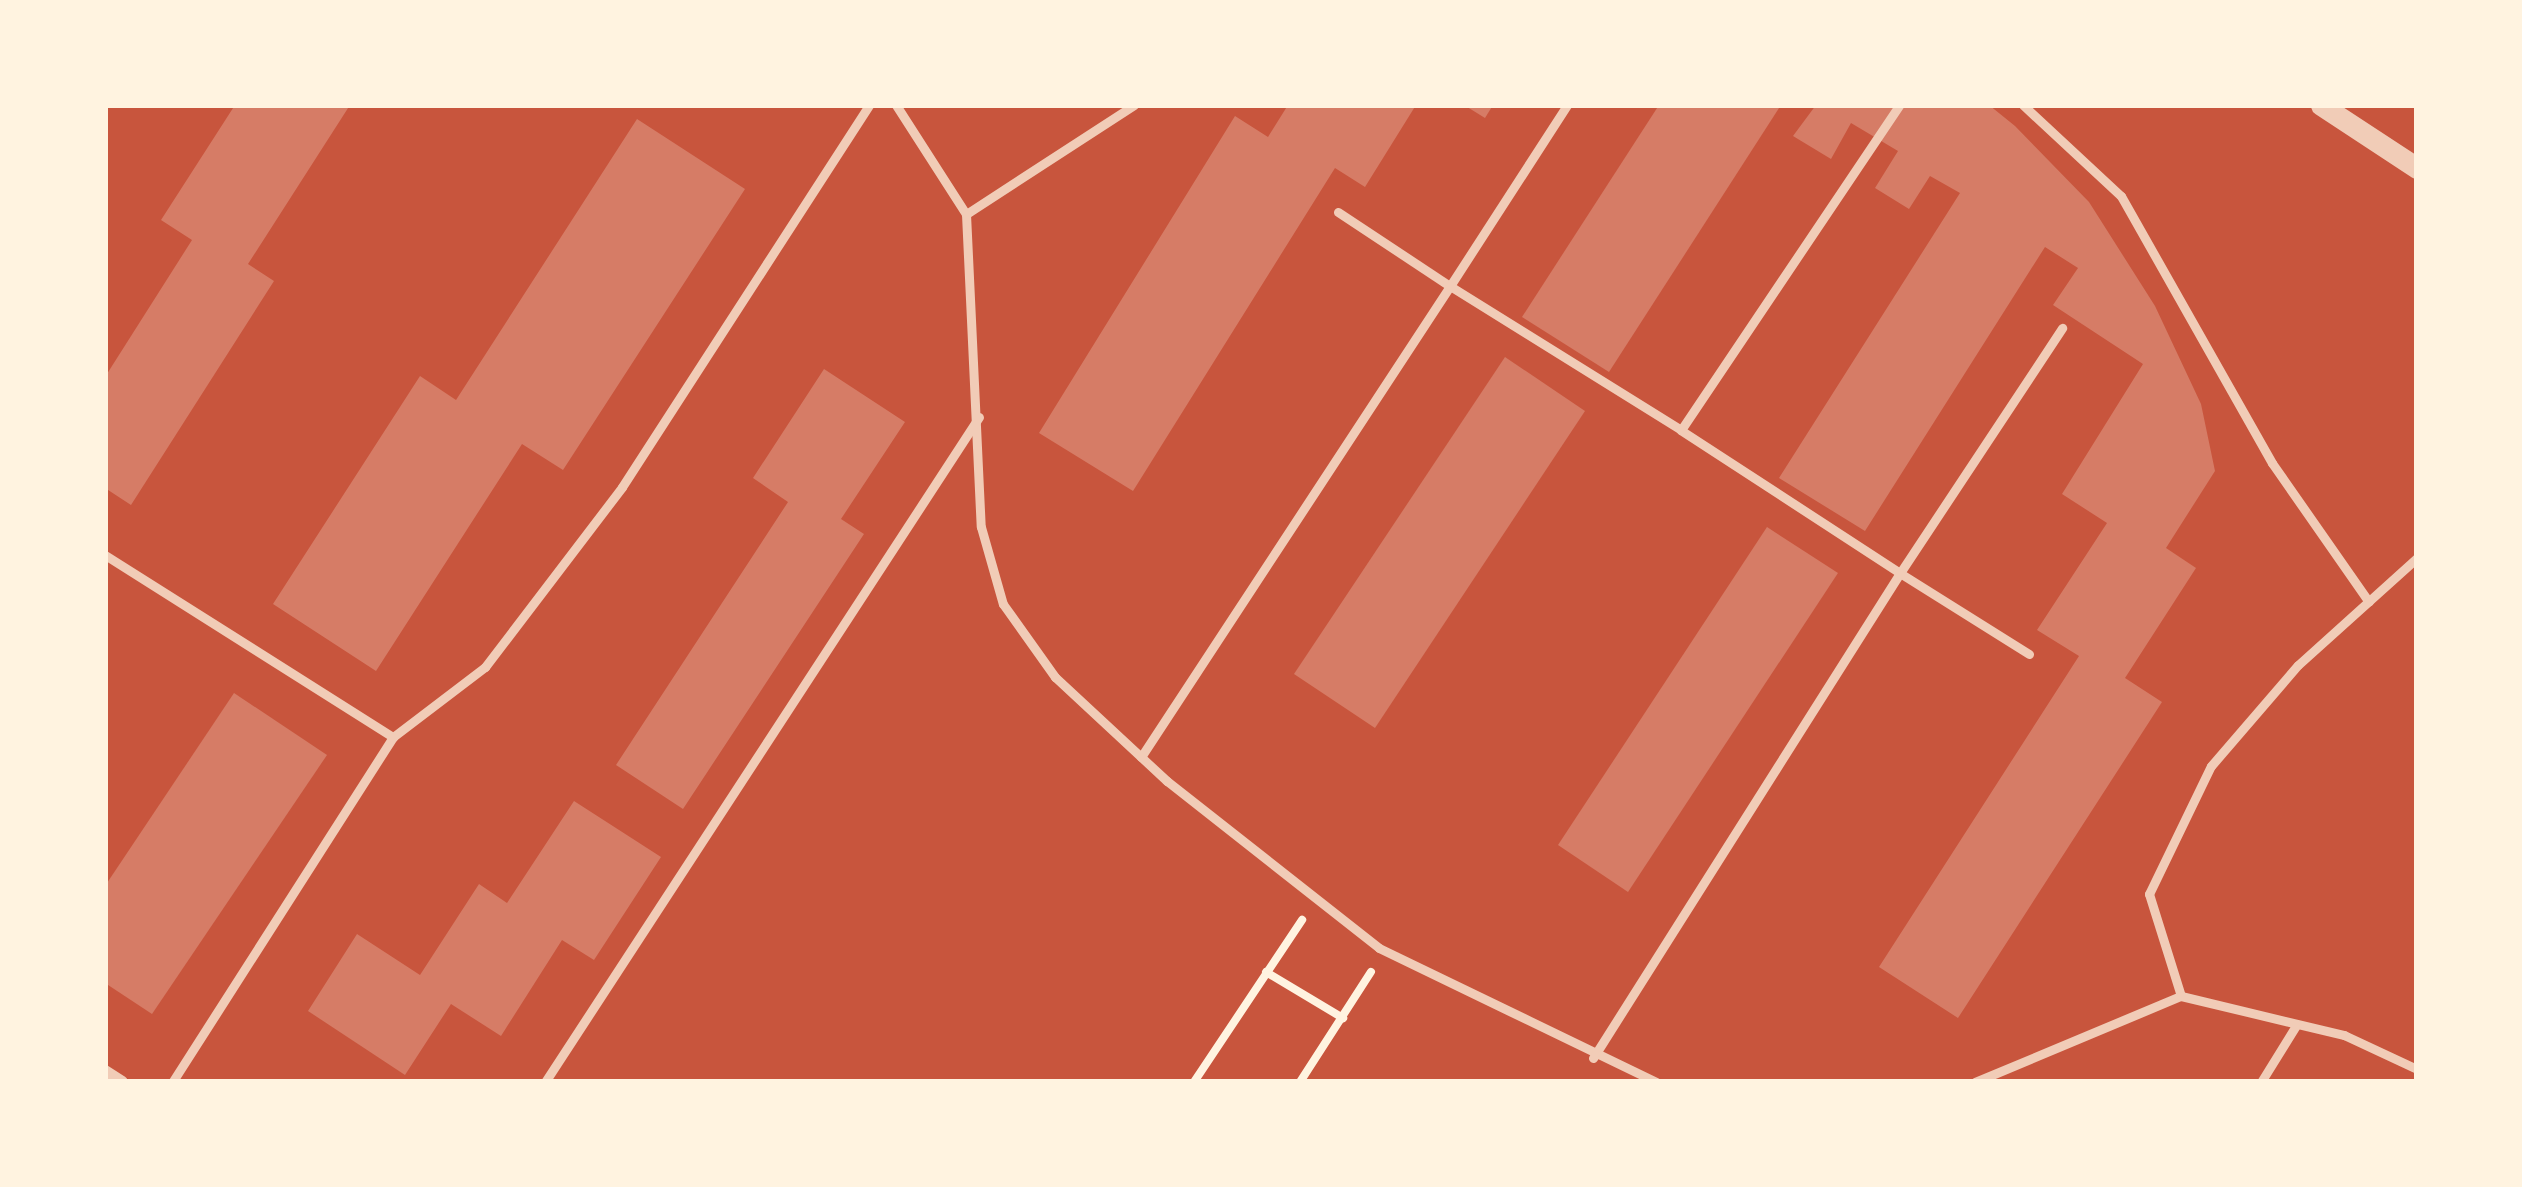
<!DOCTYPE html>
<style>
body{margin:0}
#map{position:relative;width:2522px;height:1187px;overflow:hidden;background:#c8553d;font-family:Overpass,sans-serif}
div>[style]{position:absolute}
.building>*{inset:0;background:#d67c66}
.path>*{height:8px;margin:-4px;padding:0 4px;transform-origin:4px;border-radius:4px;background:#fff3e0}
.service>*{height:9px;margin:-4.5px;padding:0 4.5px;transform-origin:4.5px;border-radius:4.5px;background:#f1ccb7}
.minor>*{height:12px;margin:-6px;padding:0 6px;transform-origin:6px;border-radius:6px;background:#f1ccb7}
.tertiary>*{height:21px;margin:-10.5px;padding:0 10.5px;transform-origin:10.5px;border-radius:10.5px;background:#f1ccb7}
span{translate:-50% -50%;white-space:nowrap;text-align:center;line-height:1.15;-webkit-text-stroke:10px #fff3e0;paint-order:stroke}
.frame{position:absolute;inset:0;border:108px solid #fff3e0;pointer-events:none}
</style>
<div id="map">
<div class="building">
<div style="clip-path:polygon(235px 105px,350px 105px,248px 264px,274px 281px,131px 505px,105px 488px,105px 377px,192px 240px,161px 220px)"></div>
<div style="clip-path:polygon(1288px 105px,1416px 105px,1365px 187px,1335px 168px,1133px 491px,1039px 433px,1235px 116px,1268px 137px)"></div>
<div style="clip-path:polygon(1464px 105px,1493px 105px,1485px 118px)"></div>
<div style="clip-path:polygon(1659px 105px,1781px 105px,1609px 372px,1522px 317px)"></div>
<div style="clip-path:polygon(1816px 105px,1989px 105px,2015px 126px,2089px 202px,2155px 306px,2201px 404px,2215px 471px,2166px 548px,2196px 568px,2125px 678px,2162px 702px,1958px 1018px,1879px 967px,2079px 656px,2037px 630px,2107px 523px,2062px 494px,2143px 364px,2053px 305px,2078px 268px,2045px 247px,1865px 531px,1779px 478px,1960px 193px,1930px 176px,1909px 209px,1875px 188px,1898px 151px,1851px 123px,1831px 159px,1793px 136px)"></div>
<div style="clip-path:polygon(637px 119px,745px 189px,563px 470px,522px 444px,376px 671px,273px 604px,420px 376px,456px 400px)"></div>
<div style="clip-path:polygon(1505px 357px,1585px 411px,1375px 728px,1294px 674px)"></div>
<div style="clip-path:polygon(824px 369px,905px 422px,841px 519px,864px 534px,683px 809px,616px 765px,788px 502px,753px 478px)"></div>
<div style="clip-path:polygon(1767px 527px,1838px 573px,1628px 892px,1558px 845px)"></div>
<div style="clip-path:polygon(234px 693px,327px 755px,152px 1014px,105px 983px,105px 886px)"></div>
<div style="clip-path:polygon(574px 801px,661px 857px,594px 960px,562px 940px,501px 1036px,451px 1004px,405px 1075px,308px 1011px,357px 934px,420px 975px,479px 884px,507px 903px)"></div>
</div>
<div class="path">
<div style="left:1266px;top:972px;width:90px;rotate:30.9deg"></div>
<div style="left:1194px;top:1082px;width:195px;rotate:-56.3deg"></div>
<div style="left:1300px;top:1082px;width:131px;rotate:-57.2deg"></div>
</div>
<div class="service">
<div style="left:896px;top:105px;width:130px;rotate:57.3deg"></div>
<div style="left:1134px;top:105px;width:200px;rotate:147deg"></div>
<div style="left:966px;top:214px;width:313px;rotate:87.3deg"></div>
<div style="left:981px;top:527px;width:80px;rotate:74.1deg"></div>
<div style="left:1003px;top:604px;width:90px;rotate:54.5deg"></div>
<div style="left:1055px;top:677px;width:153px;rotate:42.9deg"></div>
<div style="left:1167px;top:781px;width:270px;rotate:38.2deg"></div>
<div style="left:1379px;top:948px;width:308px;rotate:25.8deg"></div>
<div style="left:2023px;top:105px;width:134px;rotate:42.9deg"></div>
<div style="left:2121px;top:196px;width:307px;rotate:60.5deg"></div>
<div style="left:2272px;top:463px;width:169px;rotate:55.1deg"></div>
<div style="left:1338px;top:212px;width:134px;rotate:33.5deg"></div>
<div style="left:1450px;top:286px;width:216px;rotate:-57.1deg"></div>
<div style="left:105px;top:555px;width:341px;rotate:32.3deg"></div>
<div style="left:393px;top:737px;width:410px;rotate:122.6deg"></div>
<div style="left:2029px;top:654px;width:152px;rotate:-147.9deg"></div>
<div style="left:1900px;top:573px;width:294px;rotate:-56.5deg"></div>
<div style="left:393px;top:737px;width:116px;rotate:-37.3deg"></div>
<div style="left:485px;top:667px;width:226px;rotate:-52.7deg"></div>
<div style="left:622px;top:487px;width:455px;rotate:-57.1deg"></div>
<div style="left:1141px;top:757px;width:563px;rotate:-56.73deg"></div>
<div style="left:1450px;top:286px;width:272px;rotate:31.9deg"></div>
<div style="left:2181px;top:996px;width:107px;rotate:-107.4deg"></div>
<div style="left:2149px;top:894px;width:142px;rotate:-64.2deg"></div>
<div style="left:2211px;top:766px;width:133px;rotate:-49.3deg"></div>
<div style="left:2298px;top:665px;width:160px;rotate:-42deg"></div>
<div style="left:1593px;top:1058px;width:574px;rotate:-57.67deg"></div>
<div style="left:1900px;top:573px;width:262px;rotate:-146.9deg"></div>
<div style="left:1681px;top:430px;width:391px;rotate:-56.1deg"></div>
<div style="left:545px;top:1082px;width:794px;rotate:-56.87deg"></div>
<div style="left:1975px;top:1082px;width:223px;rotate:-22.7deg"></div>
<div style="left:2181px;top:996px;width:168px;rotate:13.5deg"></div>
<div style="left:2344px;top:1035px;width:81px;rotate:25deg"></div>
<div style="left:2261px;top:1082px;width:68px;rotate:-58.2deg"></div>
</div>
<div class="minor">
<div style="left:105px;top:1071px;width:20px;rotate:33deg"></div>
</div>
<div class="tertiary">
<div style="left:2321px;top:105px;width:115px;rotate:33.3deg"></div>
</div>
<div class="frame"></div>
</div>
